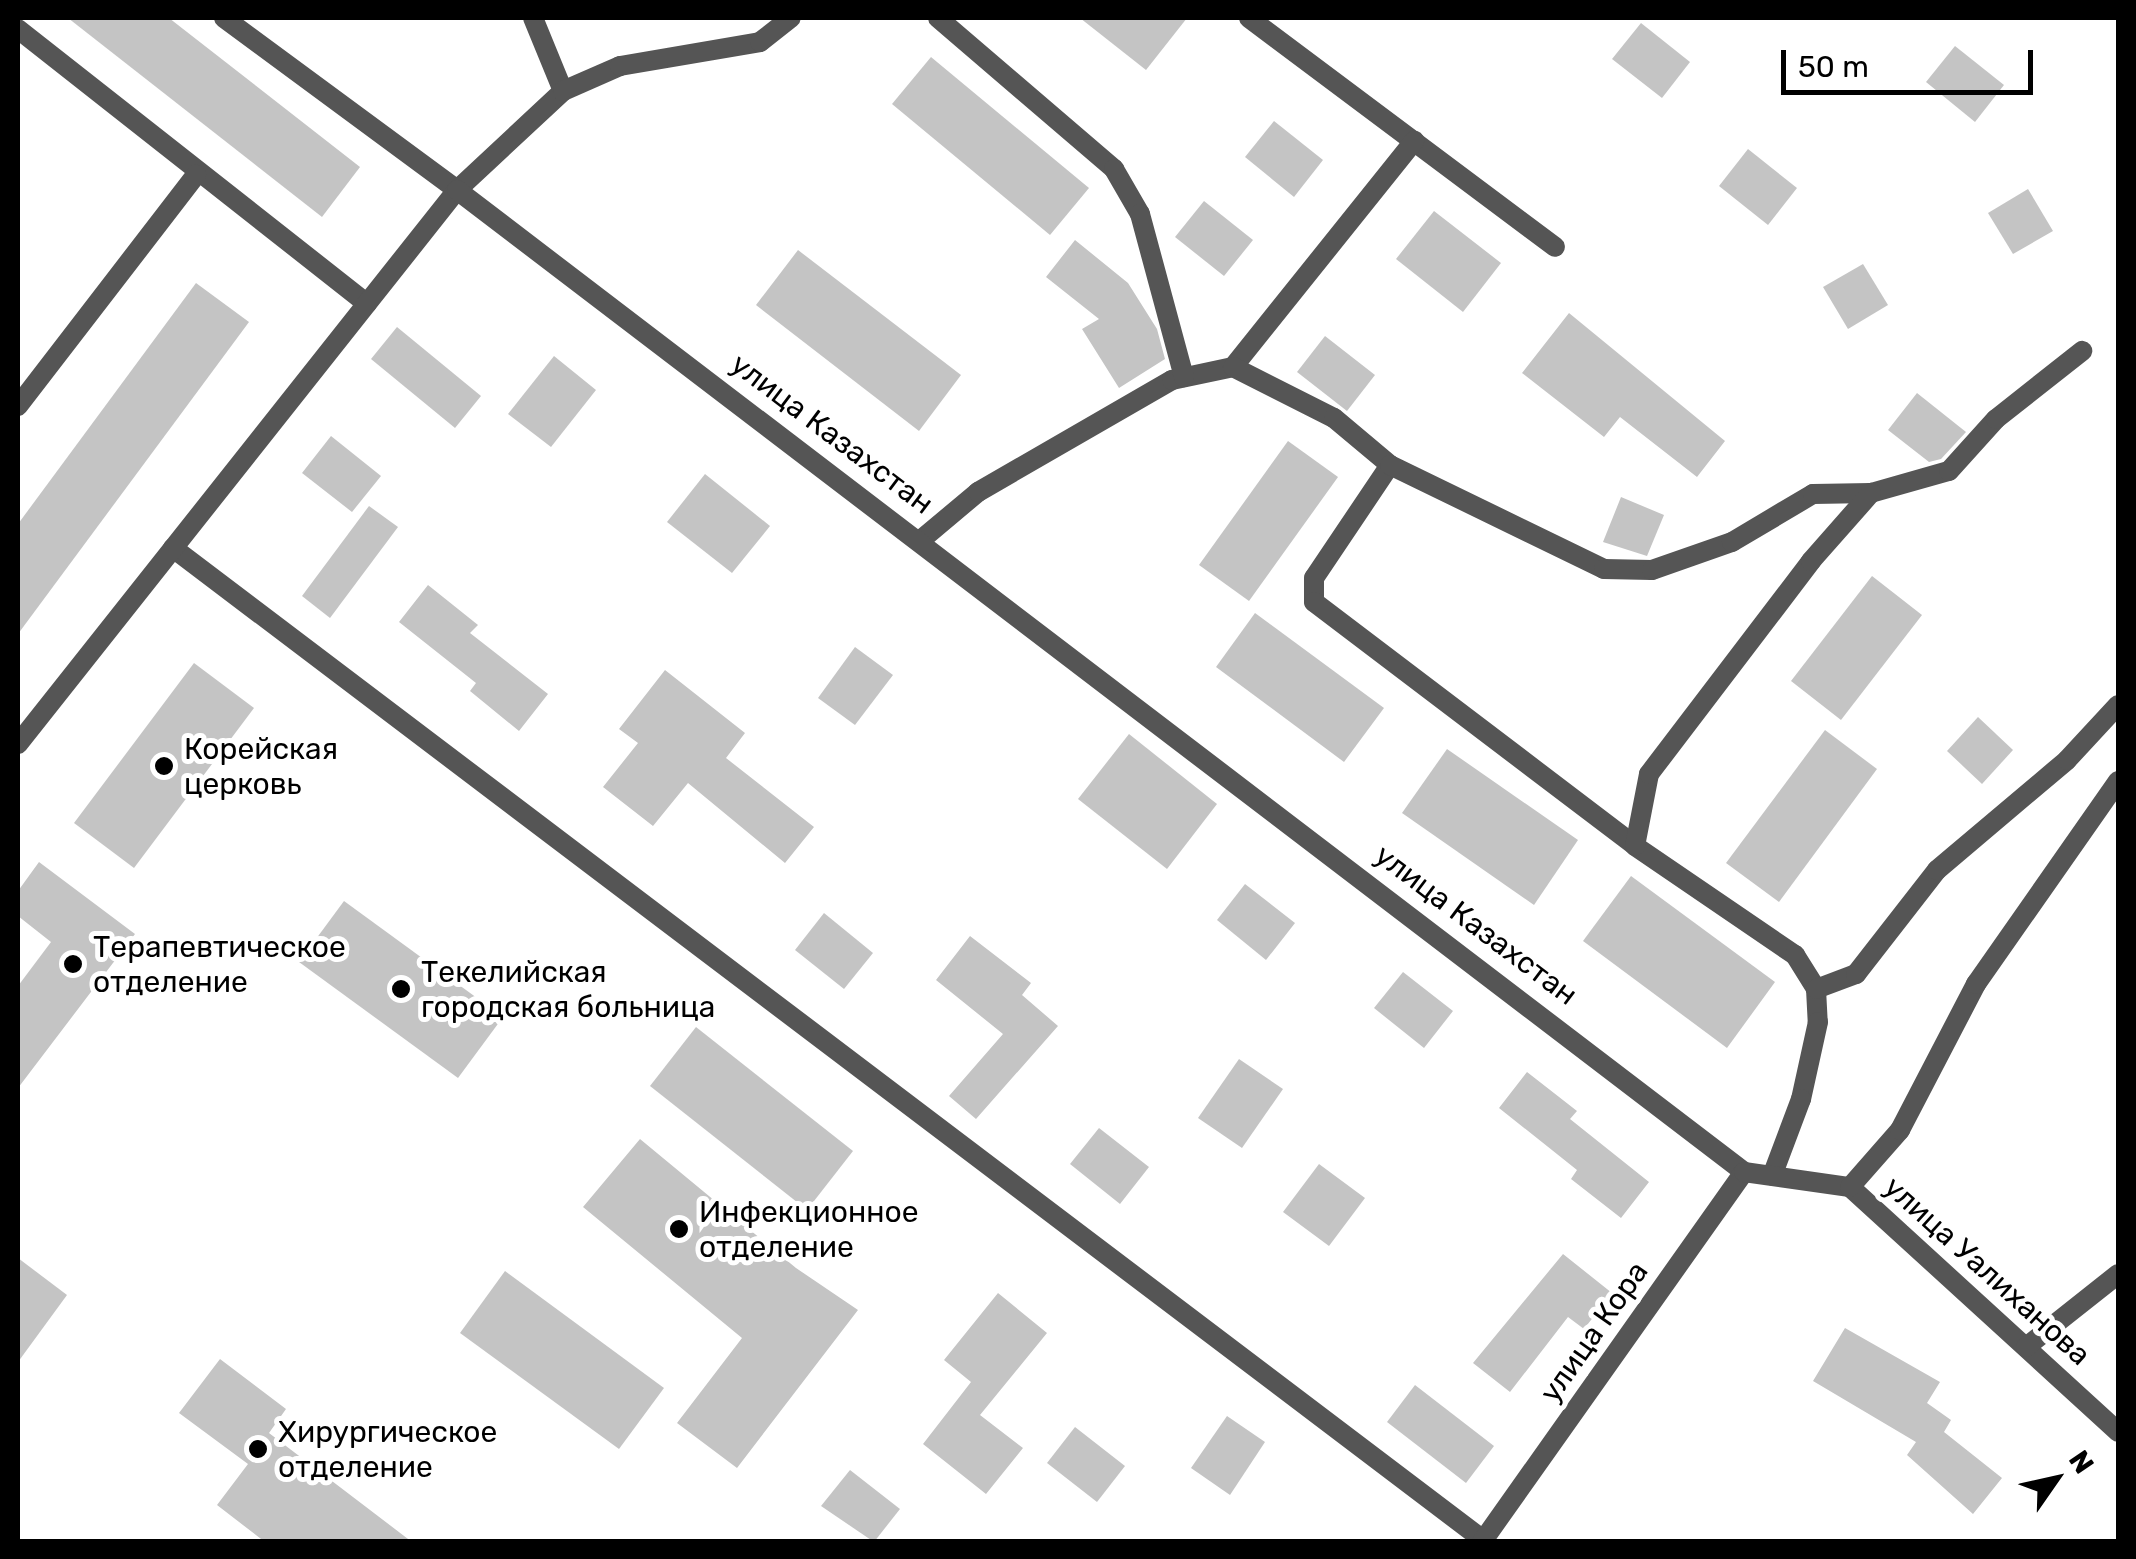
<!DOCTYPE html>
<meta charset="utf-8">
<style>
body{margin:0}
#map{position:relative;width:2136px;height:1559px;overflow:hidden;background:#fff;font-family:Rubik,sans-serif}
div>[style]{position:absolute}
.building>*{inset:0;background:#c4c4c4}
.service>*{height:20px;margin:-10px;padding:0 10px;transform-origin:10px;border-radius:10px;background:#555}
.minor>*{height:20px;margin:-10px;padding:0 10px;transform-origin:10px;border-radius:10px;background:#555}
.dots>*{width:28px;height:28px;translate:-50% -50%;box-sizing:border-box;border:5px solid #fff;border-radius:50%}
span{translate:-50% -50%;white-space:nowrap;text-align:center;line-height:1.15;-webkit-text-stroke:10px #fff;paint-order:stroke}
.street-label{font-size:30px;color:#000}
.poi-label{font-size:30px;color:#000}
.left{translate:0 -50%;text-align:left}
.frame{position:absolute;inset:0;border:20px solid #000;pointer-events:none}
.north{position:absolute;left:2006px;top:1429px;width:100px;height:100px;-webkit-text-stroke:8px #fff;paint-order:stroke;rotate:56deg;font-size:28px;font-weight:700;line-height:40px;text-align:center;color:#000}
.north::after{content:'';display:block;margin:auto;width:35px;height:45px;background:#000;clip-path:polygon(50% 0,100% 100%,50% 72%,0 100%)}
.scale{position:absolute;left:1781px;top:50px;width:252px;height:45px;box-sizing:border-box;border:5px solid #000;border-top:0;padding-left:12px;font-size:30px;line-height:35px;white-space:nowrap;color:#000;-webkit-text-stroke:8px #fff;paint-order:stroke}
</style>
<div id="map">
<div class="building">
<div style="clip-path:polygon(68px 18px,169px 18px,360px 167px,322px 217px)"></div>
<div style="clip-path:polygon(1080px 18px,1187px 18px,1146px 70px)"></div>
<div style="clip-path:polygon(1641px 23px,1690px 62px,1662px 98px,1612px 59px)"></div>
<div style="clip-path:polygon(1955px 46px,2004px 85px,1975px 122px,1926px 82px)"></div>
<div style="clip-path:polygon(931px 57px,1089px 188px,1050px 235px,892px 104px)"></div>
<div style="clip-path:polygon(1274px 121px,1323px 160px,1294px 197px,1245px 157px)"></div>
<div style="clip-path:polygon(1748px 149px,1797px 188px,1768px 225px,1719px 186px)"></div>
<div style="clip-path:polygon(2028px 189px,2053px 231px,2013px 254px,1988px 213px)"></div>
<div style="clip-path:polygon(1204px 201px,1253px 240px,1224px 276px,1175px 237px)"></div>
<div style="clip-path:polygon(1434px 211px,1501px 263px,1463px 312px,1396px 259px)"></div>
<div style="clip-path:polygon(1075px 240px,1128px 283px,1157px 329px,1165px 359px,1119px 388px,1082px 329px,1099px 319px,1046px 277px)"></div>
<div style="clip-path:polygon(798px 250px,961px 375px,919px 431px,756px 305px)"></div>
<div style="clip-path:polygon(1863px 264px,1888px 305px,1848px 329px,1823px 287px)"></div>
<div style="clip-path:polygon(196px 283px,249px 322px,18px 634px,18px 524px)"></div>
<div style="clip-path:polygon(1569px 313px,1725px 441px,1697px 477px,1620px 417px,1604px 437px,1522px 373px)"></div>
<div style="clip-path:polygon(397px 327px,481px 396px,455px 428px,371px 359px)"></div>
<div style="clip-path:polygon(1325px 336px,1375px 375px,1347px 411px,1297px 372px)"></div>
<div style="clip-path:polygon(554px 356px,596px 390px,551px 447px,508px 414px)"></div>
<div style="clip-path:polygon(1917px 393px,1966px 432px,1941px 459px,1929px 462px,1888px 430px)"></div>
<div style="clip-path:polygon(331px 436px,381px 476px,352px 512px,302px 473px)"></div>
<div style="clip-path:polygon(1288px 441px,1338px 477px,1249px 601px,1199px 565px)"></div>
<div style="clip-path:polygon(705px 474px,770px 526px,732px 573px,667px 522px)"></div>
<div style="clip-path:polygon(1621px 497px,1664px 515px,1647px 556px,1603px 542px)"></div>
<div style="clip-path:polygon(369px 506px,398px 527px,330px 618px,302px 596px)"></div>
<div style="clip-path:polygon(1872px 576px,1922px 615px,1841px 720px,1791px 681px)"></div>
<div style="clip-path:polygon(428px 585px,478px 625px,470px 633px,548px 694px,519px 731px,470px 691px,476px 683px,399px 622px)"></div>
<div style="clip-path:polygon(1255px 613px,1384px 708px,1344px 762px,1216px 667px)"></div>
<div style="clip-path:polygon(855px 647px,893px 675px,855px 725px,818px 698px)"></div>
<div style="clip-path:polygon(194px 663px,254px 708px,134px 868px,74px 823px)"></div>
<div style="clip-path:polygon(665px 670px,745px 733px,726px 758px,814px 827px,785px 863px,688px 783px,653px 826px,603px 787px,638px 743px,619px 729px)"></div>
<div style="clip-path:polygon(1978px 717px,2013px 750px,1982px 784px,1947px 751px)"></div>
<div style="clip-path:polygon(1825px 730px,1877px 769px,1779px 902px,1726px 863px)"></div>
<div style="clip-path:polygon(1129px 734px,1217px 804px,1167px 869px,1078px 799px)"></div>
<div style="clip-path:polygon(1447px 749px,1578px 840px,1534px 905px,1402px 813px)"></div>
<div style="clip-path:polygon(39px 862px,135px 934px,18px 1088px,18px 986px,51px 942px,18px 916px,18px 891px)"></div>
<div style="clip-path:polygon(1631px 876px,1775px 982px,1727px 1048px,1583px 941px)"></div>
<div style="clip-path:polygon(1245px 884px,1295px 923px,1266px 960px,1217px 920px)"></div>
<div style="clip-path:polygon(344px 901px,503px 1017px,458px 1078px,299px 962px)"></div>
<div style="clip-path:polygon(824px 913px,873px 953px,844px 989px,795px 950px)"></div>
<div style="clip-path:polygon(970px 936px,1031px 983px,1022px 995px,1058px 1026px,976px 1119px,949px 1096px,1003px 1034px,936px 980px)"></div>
<div style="clip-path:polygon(1403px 972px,1453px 1011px,1424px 1048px,1374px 1008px)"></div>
<div style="clip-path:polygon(696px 1027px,853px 1151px,807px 1210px,650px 1086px)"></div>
<div style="clip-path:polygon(1239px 1059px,1283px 1089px,1242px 1148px,1198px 1118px)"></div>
<div style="clip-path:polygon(1527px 1072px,1577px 1111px,1570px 1119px,1649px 1182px,1621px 1218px,1571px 1179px,1577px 1170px,1499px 1108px)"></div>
<div style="clip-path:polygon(1099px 1128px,1149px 1167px,1120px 1204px,1070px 1164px)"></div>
<div style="clip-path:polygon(640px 1139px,796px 1268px,858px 1310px,737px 1468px,677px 1423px,742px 1338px,583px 1207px)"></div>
<div style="clip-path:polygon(1319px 1164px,1365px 1198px,1329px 1246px,1283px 1212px)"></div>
<div style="clip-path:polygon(1563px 1254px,1612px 1293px,1584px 1329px,1568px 1317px,1510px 1392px,1473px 1363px)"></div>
<div style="clip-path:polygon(18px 1258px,67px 1295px,18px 1362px)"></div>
<div style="clip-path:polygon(505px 1271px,664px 1388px,619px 1449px,460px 1333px)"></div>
<div style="clip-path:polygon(998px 1293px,1047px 1333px,980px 1415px,1023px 1448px,986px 1494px,923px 1444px,971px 1382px,944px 1360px)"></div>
<div style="clip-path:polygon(1845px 1328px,1940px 1382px,1927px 1403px,1951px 1420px,1944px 1432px,2002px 1478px,1973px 1514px,1907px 1455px,1916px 1442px,1813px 1381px)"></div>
<div style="clip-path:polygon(220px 1359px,286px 1409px,269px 1433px,412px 1542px,265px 1542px,217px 1505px,248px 1464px,179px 1413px)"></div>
<div style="clip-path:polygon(1415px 1385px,1494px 1446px,1466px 1483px,1387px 1422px)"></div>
<div style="clip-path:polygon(1227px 1416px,1265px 1442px,1230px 1495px,1191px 1468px)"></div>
<div style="clip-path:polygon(1075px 1427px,1125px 1466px,1097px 1502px,1047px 1463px)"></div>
<div style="clip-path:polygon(850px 1470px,900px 1509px,874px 1542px,821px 1506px)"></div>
</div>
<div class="service">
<div style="left:1249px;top:18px;width:382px;rotate:36.8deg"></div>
<div style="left:18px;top:29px;width:444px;rotate:38.2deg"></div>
<div style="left:1233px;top:367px;width:290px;rotate:-51.3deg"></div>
<div style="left:18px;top:406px;width:292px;rotate:-52.4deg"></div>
<div style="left:1390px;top:465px;width:136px;rotate:123.9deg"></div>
<div style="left:1314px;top:578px;width:24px;rotate:90deg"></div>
<div style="left:1314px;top:602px;width:403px;rotate:37.2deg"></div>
<div style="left:1635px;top:846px;width:194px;rotate:34.3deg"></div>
<div style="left:1795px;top:955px;width:40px;rotate:58deg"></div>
<div style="left:1816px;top:989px;width:33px;rotate:87deg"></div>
<div style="left:1818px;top:1022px;width:79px;rotate:102.4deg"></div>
<div style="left:1801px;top:1099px;width:82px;rotate:110.6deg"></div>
<div style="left:922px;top:539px;width:73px;rotate:-40deg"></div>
<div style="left:978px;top:492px;width:224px;rotate:-30deg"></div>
<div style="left:1172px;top:380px;width:62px;rotate:-12deg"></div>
<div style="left:1233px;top:367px;width:113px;rotate:26.8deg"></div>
<div style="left:1334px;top:418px;width:73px;rotate:40deg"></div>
<div style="left:1390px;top:465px;width:238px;rotate:25.9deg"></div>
<div style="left:1604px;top:569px;width:48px;rotate:1.2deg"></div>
<div style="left:1652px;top:570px;width:85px;rotate:-19.3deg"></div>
<div style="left:1732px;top:542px;width:94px;rotate:-30.7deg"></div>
<div style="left:1813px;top:494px;width:58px;rotate:-1deg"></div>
<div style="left:1871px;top:493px;width:81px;rotate:-15.8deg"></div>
<div style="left:1949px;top:471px;width:70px;rotate:-47.9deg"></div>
<div style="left:1996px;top:419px;width:110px;rotate:-38.3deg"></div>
<div style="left:1635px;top:846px;width:73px;rotate:-79deg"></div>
<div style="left:1649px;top:774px;width:268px;rotate:-52.7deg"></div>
<div style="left:1811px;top:561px;width:91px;rotate:-48.6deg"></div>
</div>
<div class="minor">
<div style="left:224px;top:18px;width:290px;rotate:36.4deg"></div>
<div style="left:457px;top:190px;width:145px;rotate:-43deg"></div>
<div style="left:563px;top:91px;width:79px;rotate:-112.3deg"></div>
<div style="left:938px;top:18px;width:232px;rotate:40.6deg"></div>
<div style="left:1114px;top:169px;width:52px;rotate:60deg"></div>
<div style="left:1140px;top:214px;width:169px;rotate:74.9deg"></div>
<div style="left:563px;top:91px;width:62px;rotate:-23.7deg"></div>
<div style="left:620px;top:66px;width:142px;rotate:-9.7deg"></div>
<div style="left:760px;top:42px;width:39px;rotate:-38deg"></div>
<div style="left:173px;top:548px;width:1643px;rotate:37.13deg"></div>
<div style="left:18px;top:744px;width:707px;rotate:-51.61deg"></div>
<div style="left:457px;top:190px;width:1619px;rotate:37.34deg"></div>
<div style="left:1744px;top:1172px;width:453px;rotate:125.3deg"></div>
<div style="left:1816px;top:989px;width:43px;rotate:-20.6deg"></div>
<div style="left:1856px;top:974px;width:132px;rotate:-52.1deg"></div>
<div style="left:1937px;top:870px;width:170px;rotate:-40.2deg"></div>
<div style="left:2067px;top:760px;width:75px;rotate:-47.2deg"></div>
<div style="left:1744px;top:1172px;width:107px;rotate:8.1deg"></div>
<div style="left:1850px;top:1187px;width:363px;rotate:42.4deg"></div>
<div style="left:1850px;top:1187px;width:76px;rotate:-48.7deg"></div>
<div style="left:1900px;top:1130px;width:165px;rotate:-62.5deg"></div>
<div style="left:1976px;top:984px;width:248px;rotate:-55deg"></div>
<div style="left:2026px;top:1347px;width:117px;rotate:-38.4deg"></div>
</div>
<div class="dots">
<div style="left:164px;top:766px;background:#000"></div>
<div style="left:73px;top:964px;background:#000"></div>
<div style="left:401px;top:989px;background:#000"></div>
<div style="left:679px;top:1229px;background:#000"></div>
<div style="left:258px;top:1449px;background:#000"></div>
</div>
<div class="street-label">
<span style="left:832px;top:434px;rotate:37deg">улица Казахстан</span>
<span style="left:1476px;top:925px;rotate:37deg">улица Казахстан</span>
<span style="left:1987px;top:1271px;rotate:42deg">улица Уалиханова</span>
<span style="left:1594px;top:1332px;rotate:-55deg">улица Кора</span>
</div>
<div class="poi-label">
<span class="left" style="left:184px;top:766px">Корейская<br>церковь</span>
<span class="left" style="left:93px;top:964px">Терапевтическое<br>отделение</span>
<span class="left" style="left:421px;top:989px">Текелийская<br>городская больница</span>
<span class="left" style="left:699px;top:1229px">Инфекционное<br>отделение</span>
<span class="left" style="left:278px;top:1449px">Хирургическое<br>отделение</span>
</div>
<div class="frame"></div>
<div class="north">N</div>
<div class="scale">50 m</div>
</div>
